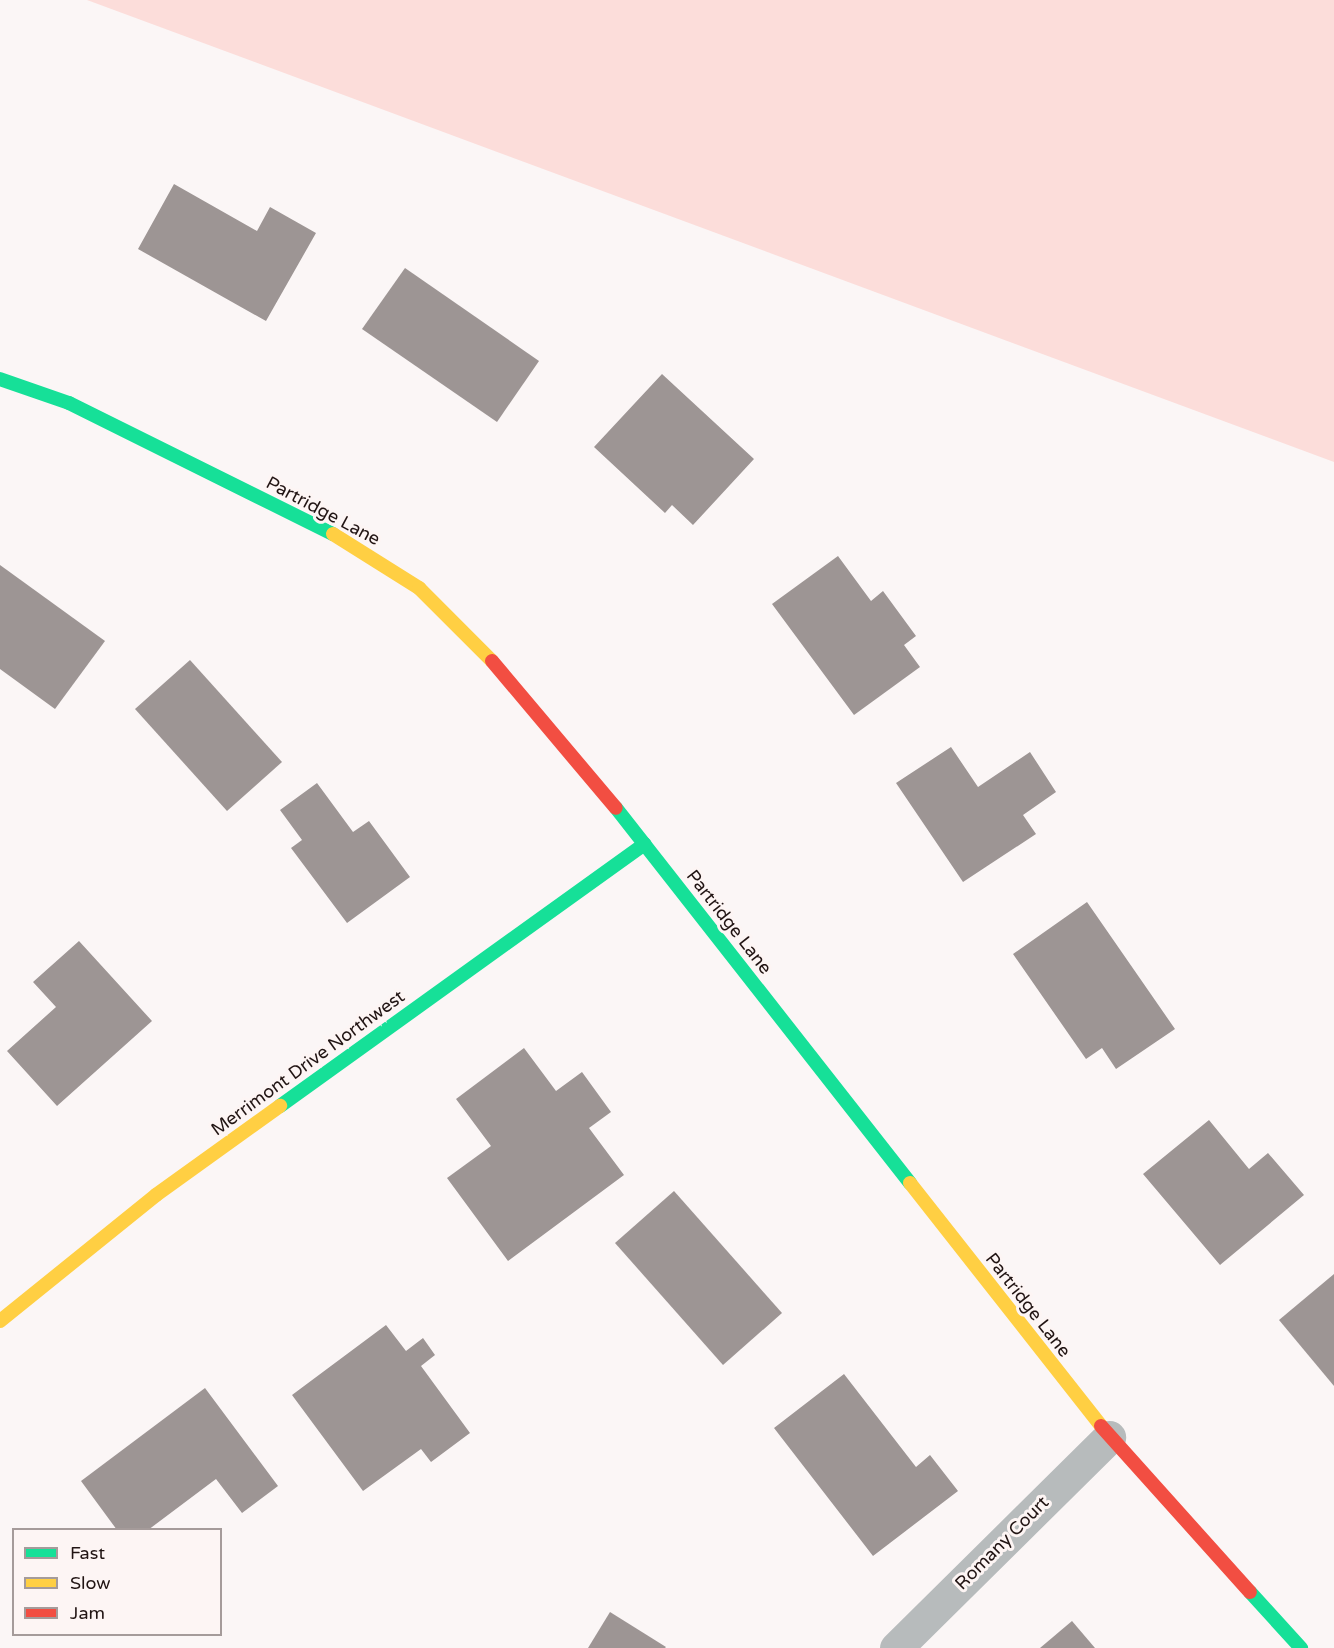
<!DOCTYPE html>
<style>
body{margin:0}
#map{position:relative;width:1334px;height:1648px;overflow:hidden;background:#fbf6f6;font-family:"Varela Round",sans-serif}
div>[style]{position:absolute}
.green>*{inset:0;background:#fcddda}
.building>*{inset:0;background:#9d9594}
.street>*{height:33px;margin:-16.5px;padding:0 16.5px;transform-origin:16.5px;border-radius:16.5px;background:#b7bbbc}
.fast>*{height:14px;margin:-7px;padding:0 7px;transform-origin:7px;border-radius:7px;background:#16e098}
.slow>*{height:14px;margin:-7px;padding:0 7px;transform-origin:7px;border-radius:7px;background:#ffcf43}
.jam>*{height:14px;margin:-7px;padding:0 7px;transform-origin:7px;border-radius:7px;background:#f24e42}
span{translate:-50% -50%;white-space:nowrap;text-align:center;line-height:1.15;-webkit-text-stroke:6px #fdf5f4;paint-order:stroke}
.street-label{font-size:18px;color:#211413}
.legend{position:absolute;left:12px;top:1528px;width:210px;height:108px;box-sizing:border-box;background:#fdf5f4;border:2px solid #a59b9a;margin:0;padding:8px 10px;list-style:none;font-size:18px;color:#211413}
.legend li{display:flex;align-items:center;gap:12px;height:30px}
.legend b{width:30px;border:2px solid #a59b9a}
</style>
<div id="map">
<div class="green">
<div style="clip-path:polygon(87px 0,1334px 0,1334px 462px)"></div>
</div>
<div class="building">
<div style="clip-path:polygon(174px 184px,257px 231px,270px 207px,316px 233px,266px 321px,138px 249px)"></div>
<div style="clip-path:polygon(405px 268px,539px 361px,497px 422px,362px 329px)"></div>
<div style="clip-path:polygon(662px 374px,754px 459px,693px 525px,672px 505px,665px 513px,594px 447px)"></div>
<div style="clip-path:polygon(838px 556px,871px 601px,883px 591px,916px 636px,904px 645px,920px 667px,854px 715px,772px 604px)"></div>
<div style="clip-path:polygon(0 565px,105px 641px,55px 709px,0 669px)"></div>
<div style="clip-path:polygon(190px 660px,282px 762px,227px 811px,135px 709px)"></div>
<div style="clip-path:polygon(951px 747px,978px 787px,1030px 752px,1056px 792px,1023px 815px,1036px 834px,963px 882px,896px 783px)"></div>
<div style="clip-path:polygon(317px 783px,353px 832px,369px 821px,410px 877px,347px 923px,291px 848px,302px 840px,280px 810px)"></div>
<div style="clip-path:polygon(1087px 902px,1175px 1029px,1116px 1069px,1102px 1048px,1086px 1059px,1013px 954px)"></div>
<div style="clip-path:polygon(79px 941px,152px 1021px,57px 1106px,7px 1051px,56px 1007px,33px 982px)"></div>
<div style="clip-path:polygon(524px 1048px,556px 1091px,582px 1072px,611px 1112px,589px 1128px,624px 1175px,508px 1261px,447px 1178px,491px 1146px,456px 1099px)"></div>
<div style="clip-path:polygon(1209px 1120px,1249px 1169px,1268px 1153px,1304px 1195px,1220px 1265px,1143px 1174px)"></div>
<div style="clip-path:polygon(674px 1191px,782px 1313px,723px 1365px,615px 1243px)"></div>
<div style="clip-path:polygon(1334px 1274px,1334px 1386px,1279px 1320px)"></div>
<div style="clip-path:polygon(386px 1325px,406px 1351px,423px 1338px,435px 1355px,421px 1366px,470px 1433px,431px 1462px,421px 1449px,363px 1491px,292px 1395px)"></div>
<div style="clip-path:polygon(844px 1374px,916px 1467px,930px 1455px,958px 1491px,873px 1556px,774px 1428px)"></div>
<div style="clip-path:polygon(205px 1388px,278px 1486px,242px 1513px,216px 1479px,148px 1530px,117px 1530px,81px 1481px)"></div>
<div style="clip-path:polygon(610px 1612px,666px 1647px,665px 1648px,588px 1648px)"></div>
<div style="clip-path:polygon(1072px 1621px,1095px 1648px,1040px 1648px)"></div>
</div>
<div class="street">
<div style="left:896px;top:1648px;width:300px;rotate:-44.7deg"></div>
</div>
<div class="fast">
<div style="left:0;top:379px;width:73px;rotate:19.2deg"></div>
<div style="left:69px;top:403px;width:295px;rotate:26.4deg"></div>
<div style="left:616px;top:808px;width:477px;rotate:51.9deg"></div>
<div style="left:280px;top:1106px;width:449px;rotate:-35.7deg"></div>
<div style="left:1250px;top:1592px;width:76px;rotate:47.7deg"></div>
</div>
<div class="slow">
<div style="left:333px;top:534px;width:102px;rotate:32.1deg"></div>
<div style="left:419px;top:588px;width:103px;rotate:45deg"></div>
<div style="left:910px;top:1183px;width:309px;rotate:51.8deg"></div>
<div style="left:0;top:1321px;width:201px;rotate:-38.9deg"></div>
<div style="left:156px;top:1195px;width:153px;rotate:-35.7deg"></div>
</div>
<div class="jam">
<div style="left:492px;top:661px;width:192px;rotate:49.9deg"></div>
<div style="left:1101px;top:1426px;width:223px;rotate:48.1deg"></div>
</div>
<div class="street-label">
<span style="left:323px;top:511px;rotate:28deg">Partridge Lane</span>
<span style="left:729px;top:922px;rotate:52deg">Partridge Lane</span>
<span style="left:308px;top:1063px;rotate:-36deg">Merrimont Drive Northwest</span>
<span style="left:1028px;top:1305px;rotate:52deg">Partridge Lane</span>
<span style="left:1002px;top:1543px;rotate:-45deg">Romany Court</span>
</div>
<ul class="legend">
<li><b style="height:8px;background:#16e098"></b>Fast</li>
<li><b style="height:8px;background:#ffcf43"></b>Slow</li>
<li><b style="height:8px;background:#f24e42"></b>Jam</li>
</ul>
</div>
